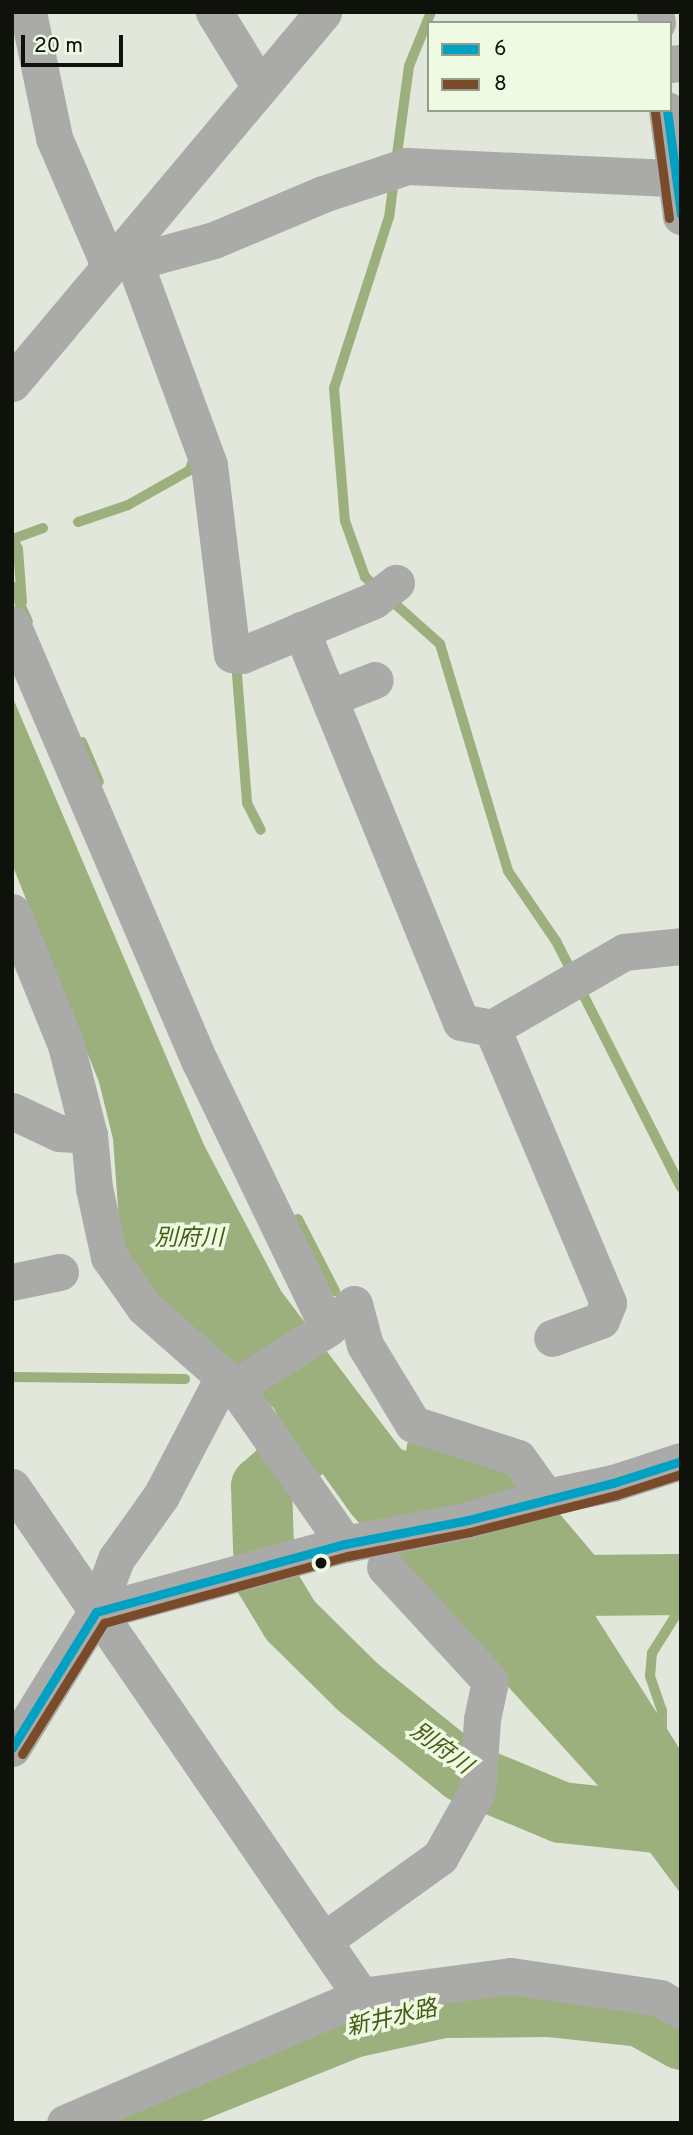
<!DOCTYPE html>
<meta charset="utf-8">
<style>
body{margin:0}
#map{position:relative;width:693px;height:2135px;overflow:hidden;background:#e1e7da;font-family:Overpass,"Noto Sans JP",sans-serif}
div>[style]{position:absolute}
.water>*{inset:0;background:#9cb07e}
.stream>*{height:10px;margin:-5px;padding:0 5px;transform-origin:5px;border-radius:5px;background:#9cb07e}
.river>*{height:61px;margin:-30.5px;padding:0 30.5px;transform-origin:30.5px;border-radius:30.5px;background:#9cb07e}
.minor>*{height:37px;margin:-18.5px;padding:0 18.5px;transform-origin:18.5px;border-radius:18.5px;background:#aaaaa8}
.bus-1>*{height:9px;margin:-4.5px;padding:0 4.5px;transform-origin:4.5px;border-radius:4.5px;background:#01a1c4}
.bus-2>*{height:9px;margin:-4.5px;padding:0 4.5px;transform-origin:4.5px;border-radius:4.5px;background:#7a4b2a}
.dots>*{width:19px;height:19px;translate:-50% -50%;box-sizing:border-box;border:4px solid #effae2;border-radius:50%}
span{translate:-50% -50%;white-space:nowrap;text-align:center;line-height:1.15;-webkit-text-stroke:7px #effae2;paint-order:stroke}
.water-label{font-size:23px;color:#455c12;font-style:italic}
.frame{position:absolute;inset:0;border:14px solid #0f120a;pointer-events:none}
.legend{position:absolute;left:427px;top:21px;width:245px;height:91px;box-sizing:border-box;background:#effae2;border:2px solid #959d8c;margin:0;padding:9px 12px;list-style:none;font-size:21px;color:#0f120a}
.legend li{display:flex;align-items:center;gap:14px;height:35px}
.legend b{width:35px;border:2px solid #959d8c}
.scale{position:absolute;left:21px;top:35px;width:102px;height:32px;box-sizing:border-box;border:4px solid #0f120a;border-top:0;padding-left:9px;font-size:21px;line-height:24px;white-space:nowrap;color:#0f120a;-webkit-text-stroke:5px #effae2;paint-order:stroke}
</style>
<div id="map">
<div class="water">
<div style="clip-path:polygon(12px 696px,204px 1145px,281px 1291px,401px 1449px,481px 1480px,529px 1535px,586px 1601px,681px 1751px,681px 1894px,612px 1801px,352px 1515px,279px 1413px,161px 1306px,133px 1263px,120px 1234px,113px 1139px,99px 1082px,12px 864px)"></div>
</div>
<div class="stream">
<div style="left:396px;top:162px;width:97px;rotate:-82.3deg"></div>
<div style="left:409px;top:66px;width:58px;rotate:-67.8deg"></div>
<div style="left:394px;top:178px;width:39px;rotate:97deg"></div>
<div style="left:389px;top:217px;width:180px;rotate:107.8deg"></div>
<div style="left:334px;top:388px;width:133px;rotate:85.3deg"></div>
<div style="left:345px;top:521px;width:59px;rotate:70.3deg"></div>
<div style="left:365px;top:577px;width:101px;rotate:41.8deg"></div>
<div style="left:440px;top:644px;width:237px;rotate:73.3deg"></div>
<div style="left:508px;top:871px;width:85px;rotate:55.6deg"></div>
<div style="left:556px;top:941px;width:276px;rotate:63.1deg"></div>
<div style="left:78px;top:522px;width:53px;rotate:-18.8deg"></div>
<div style="left:128px;top:505px;width:71px;rotate:-29.4deg"></div>
<div style="left:190px;top:470px;width:13px;rotate:-72deg"></div>
<div style="left:12px;top:586px;width:39px;rotate:66deg"></div>
<div style="left:22px;top:602px;width:53px;rotate:-94.3deg"></div>
<div style="left:18px;top:549px;width:11px;rotate:-117deg"></div>
<div style="left:13px;top:539px;width:32px;rotate:-20deg"></div>
<div style="left:236px;top:662px;width:141px;rotate:85.5deg"></div>
<div style="left:247px;top:803px;width:30px;rotate:63deg"></div>
<div style="left:82px;top:742px;width:43px;rotate:67deg"></div>
<div style="left:298px;top:1219px;width:81px;rotate:62.8deg"></div>
<div style="left:12px;top:1377px;width:173px;rotate:0.7deg"></div>
<div style="left:467px;top:1459px;width:32px;rotate:26deg"></div>
<div style="left:548px;top:1520px;width:63px;rotate:52deg"></div>
<div style="left:587px;top:1570px;width:11px;rotate:-5deg"></div>
<div style="left:647px;top:1565px;width:34px"></div>
<div style="left:648px;top:1576px;width:33px;rotate:-2deg"></div>
<div style="left:662px;top:1735px;width:24px;rotate:-90deg"></div>
<div style="left:662px;top:1711px;width:37px;rotate:-109deg"></div>
<div style="left:650px;top:1676px;width:23px;rotate:-85deg"></div>
<div style="left:652px;top:1653px;width:54px;rotate:-57.8deg"></div>
</div>
<div class="river">
<div style="left:293px;top:1378px;width:63px;rotate:64.7deg"></div>
<div style="left:320px;top:1435px;width:78px;rotate:139.2deg"></div>
<div style="left:261px;top:1486px;width:91px;rotate:88.1deg"></div>
<div style="left:264px;top:1577px;width:50px;rotate:58.8deg"></div>
<div style="left:290px;top:1620px;width:95px;rotate:44.6deg"></div>
<div style="left:358px;top:1687px;width:134px;rotate:38.9deg"></div>
<div style="left:462px;top:1771px;width:107px;rotate:22.5deg"></div>
<div style="left:561px;top:1812px;width:113px;rotate:6.1deg"></div>
<div style="left:673px;top:1824px;width:13px;rotate:51deg"></div>
<div style="left:436px;top:1452px;width:60px;rotate:26.6deg"></div>
<div style="left:490px;top:1479px;width:139px;rotate:49.7deg"></div>
<div style="left:580px;top:1585px;width:101px;rotate:-0.6deg"></div>
<div style="left:113px;top:2123px;width:258px;rotate:-21.9deg"></div>
<div style="left:352px;top:2027px;width:93px;rotate:-12.4deg"></div>
<div style="left:443px;top:2007px;width:105px;rotate:-0.5deg"></div>
<div style="left:548px;top:2006px;width:93px;rotate:6.2deg"></div>
<div style="left:640px;top:2016px;width:47px;rotate:29.3deg"></div>
</div>
<div class="minor">
<div style="left:28px;top:12px;width:129px;rotate:78.3deg"></div>
<div style="left:54px;top:138px;width:136px;rotate:66.6deg"></div>
<div style="left:214px;top:12px;width:88px;rotate:58.5deg"></div>
<div style="left:655px;top:12px;width:11px;rotate:80deg"></div>
<div style="left:670px;top:64px;width:11px;rotate:-5deg"></div>
<div style="left:667px;top:110px;width:107px;rotate:82.5deg"></div>
<div style="left:134px;top:261px;width:217px;rotate:69.8deg"></div>
<div style="left:209px;top:465px;width:190px;rotate:83.1deg"></div>
<div style="left:232px;top:654px;width:10px;rotate:6deg"></div>
<div style="left:242px;top:655px;width:143px;rotate:-22.6deg"></div>
<div style="left:374px;top:600px;width:28px;rotate:-38deg"></div>
<div style="left:109px;top:263px;width:39px;rotate:-7deg"></div>
<div style="left:148px;top:258px;width:68px;rotate:-15.3deg"></div>
<div style="left:214px;top:240px;width:118px;rotate:-22.9deg"></div>
<div style="left:323px;top:194px;width:89px;rotate:-18.4deg"></div>
<div style="left:407px;top:166px;width:269px;rotate:2.6deg"></div>
<div style="left:12px;top:383px;width:484px;rotate:-50deg"></div>
<div style="left:12px;top:624px;width:477px;rotate:66.8deg"></div>
<div style="left:200px;top:1062px;width:295px;rotate:64.3deg"></div>
<div style="left:301px;top:630px;width:423px;rotate:67.8deg"></div>
<div style="left:461px;top:1022px;width:32px;rotate:11deg"></div>
<div style="left:492px;top:1028px;width:298px;rotate:67.1deg"></div>
<div style="left:608px;top:1303px;width:18px;rotate:112deg"></div>
<div style="left:601px;top:1320px;width:52px;rotate:159.8deg"></div>
<div style="left:329px;top:698px;width:49px;rotate:-21.4deg"></div>
<div style="left:12px;top:912px;width:144px;rotate:67.9deg"></div>
<div style="left:66px;top:1045px;width:93px;rotate:75.7deg"></div>
<div style="left:89px;top:1135px;width:53px;rotate:84.6deg"></div>
<div style="left:94px;top:1188px;width:71px;rotate:77.7deg"></div>
<div style="left:109px;top:1257px;width:61px;rotate:55deg"></div>
<div style="left:144px;top:1307px;width:121px;rotate:41.3deg"></div>
<div style="left:235px;top:1387px;width:192px;rotate:55deg"></div>
<div style="left:492px;top:1028px;width:152px;rotate:-29.9deg"></div>
<div style="left:624px;top:952px;width:57px;rotate:-6deg"></div>
<div style="left:12px;top:1111px;width:52px;rotate:25.1deg"></div>
<div style="left:59px;top:1133px;width:30px;rotate:4deg"></div>
<div style="left:12px;top:1282px;width:49px;rotate:-11.8deg"></div>
<div style="left:12px;top:1487px;width:617px;rotate:55.56deg"></div>
<div style="left:96px;top:1612px;width:258px;rotate:-15.3deg"></div>
<div style="left:345px;top:1544px;width:125px;rotate:-11deg"></div>
<div style="left:468px;top:1520px;width:81px;rotate:-16.4deg"></div>
<div style="left:546px;top:1497px;width:68px;rotate:-11.8deg"></div>
<div style="left:613px;top:1483px;width:71px;rotate:-17.9deg"></div>
<div style="left:12px;top:1748px;width:160px;rotate:-58.3deg"></div>
<div style="left:96px;top:1612px;width:57px;rotate:-69.3deg"></div>
<div style="left:116px;top:1559px;width:77px;rotate:-54.5deg"></div>
<div style="left:161px;top:1496px;width:119px;rotate:-62.4deg"></div>
<div style="left:216px;top:1391px;width:19px;rotate:-12deg"></div>
<div style="left:235px;top:1387px;width:110px;rotate:-32.4deg"></div>
<div style="left:328px;top:1328px;width:35px;rotate:-43deg"></div>
<div style="left:354px;top:1304px;width:42px;rotate:75deg"></div>
<div style="left:365px;top:1345px;width:92px;rotate:58.7deg"></div>
<div style="left:413px;top:1424px;width:110px;rotate:17.9deg"></div>
<div style="left:518px;top:1458px;width:48px;rotate:54.3deg"></div>
<div style="left:323px;top:1941px;width:144px;rotate:-35.7deg"></div>
<div style="left:440px;top:1857px;width:76px;rotate:-60.7deg"></div>
<div style="left:477px;top:1791px;width:72px;rotate:-86deg"></div>
<div style="left:482px;top:1719px;width:39px;rotate:-78deg"></div>
<div style="left:490px;top:1681px;width:155px;rotate:-132.6deg"></div>
<div style="left:65px;top:2123px;width:322px;rotate:-23.2deg"></div>
<div style="left:361px;top:1996px;width:151px;rotate:-7.6deg"></div>
<div style="left:511px;top:1976px;width:151px;rotate:8.4deg"></div>
<div style="left:660px;top:1998px;width:24px;rotate:30deg"></div>
</div>
<div class="bus-1">
<div style="left:667px;top:110px;width:105px;rotate:82.3deg"></div>
<div style="left:12px;top:1748px;width:160px;rotate:-58.3deg"></div>
<div style="left:96px;top:1612px;width:258px;rotate:-15.3deg"></div>
<div style="left:345px;top:1544px;width:125px;rotate:-11deg"></div>
<div style="left:468px;top:1520px;width:150px;rotate:-14.3deg"></div>
<div style="left:613px;top:1483px;width:71px;rotate:-17.9deg"></div>
</div>
<div class="bus-2">
<div style="left:655px;top:112px;width:107px;rotate:82.5deg"></div>
<div style="left:22px;top:1754px;width:155px;rotate:-58deg"></div>
<div style="left:104px;top:1623px;width:253px;rotate:-15.4deg"></div>
<div style="left:348px;top:1556px;width:124px;rotate:-11.1deg"></div>
<div style="left:470px;top:1532px;width:151px;rotate:-14.2deg"></div>
<div style="left:616px;top:1495px;width:68px;rotate:-17.9deg"></div>
</div>
<div class="dots">
<div style="left:321px;top:1563px;background:#0f120a"></div>
</div>
<div class="water-label">
<span style="left:189px;top:1240px">別府川</span>
<span style="left:440px;top:1750px;rotate:36deg">別府川</span>
<span style="left:392px;top:2020px;rotate:-13deg">新井水路</span>
</div>
<div class="frame"></div>
<ul class="legend">
<li><b style="height:9px;background:#01a1c4"></b>6</li>
<li><b style="height:9px;background:#7a4b2a"></b>8</li>
</ul>
<div class="scale">20 m</div>
</div>
